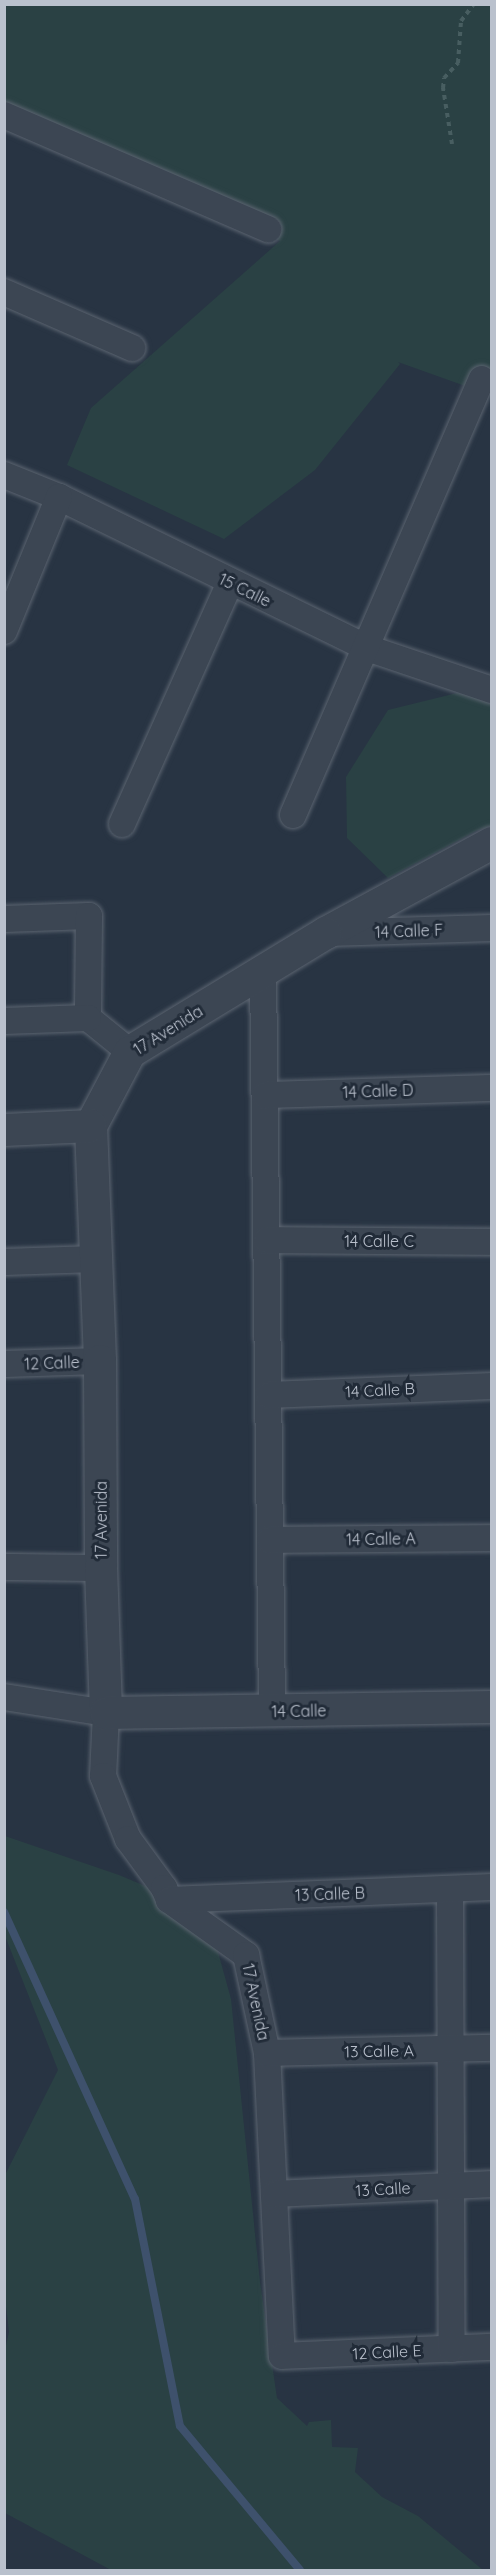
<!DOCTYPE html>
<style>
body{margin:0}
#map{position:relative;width:496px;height:2575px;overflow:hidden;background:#283443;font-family:Quicksand,sans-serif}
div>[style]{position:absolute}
.green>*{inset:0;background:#2a4144}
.stream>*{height:8px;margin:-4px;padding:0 4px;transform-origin:4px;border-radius:4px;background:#3e516c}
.path>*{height:4px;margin-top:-2px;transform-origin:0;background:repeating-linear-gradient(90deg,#485e61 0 4.5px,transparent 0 9px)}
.roads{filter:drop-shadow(0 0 2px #5b6470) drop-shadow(0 0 2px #5b6470)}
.minor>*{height:26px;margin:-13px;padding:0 13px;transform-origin:13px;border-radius:13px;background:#3c4653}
.tertiary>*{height:32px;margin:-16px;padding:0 16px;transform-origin:16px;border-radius:16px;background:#3c4653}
span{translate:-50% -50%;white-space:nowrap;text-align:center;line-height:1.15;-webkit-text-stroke:6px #212b38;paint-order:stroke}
.street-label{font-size:16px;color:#bac1cd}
.frame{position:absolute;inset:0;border:6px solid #bac1cd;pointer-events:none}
</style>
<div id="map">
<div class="green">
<div style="clip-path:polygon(4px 5px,491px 5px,492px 371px,482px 392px,398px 362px,400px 364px,315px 470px,224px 539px,67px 465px,91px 408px,280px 241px,5px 127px)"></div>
<div style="clip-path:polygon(457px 693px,491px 699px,491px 826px,476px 831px,388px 878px,347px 838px,346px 777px,388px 710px)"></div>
<div style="clip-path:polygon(5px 1836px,119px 1875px,207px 1912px,231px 1999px,260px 2282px,277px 2398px,307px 2426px,309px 2422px,331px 2420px,332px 2447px,358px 2448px,355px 2472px,382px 2497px,418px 2516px,483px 2570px,111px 2570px,5px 2513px,4px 2354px,9px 2332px,4px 2289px,4px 2177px,58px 2070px,5px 1936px)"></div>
</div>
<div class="stream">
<div style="left:4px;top:1912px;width:315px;rotate:65.5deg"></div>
<div style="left:135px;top:2199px;width:231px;rotate:78.8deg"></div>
<div style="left:180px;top:2426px;width:187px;rotate:50.2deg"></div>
</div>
<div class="path">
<div style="left:452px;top:144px;width:57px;rotate:-99.1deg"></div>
<div style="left:443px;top:88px;width:10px;rotate:-84deg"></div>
<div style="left:444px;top:78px;width:21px;rotate:-47deg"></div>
<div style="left:458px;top:63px;width:42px;rotate:-85.9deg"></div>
<div style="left:461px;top:21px;width:21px;rotate:-53deg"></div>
</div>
<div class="roads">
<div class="minor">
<div style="left:4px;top:115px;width:288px;rotate:23.4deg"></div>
<div style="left:4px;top:292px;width:140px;rotate:23.6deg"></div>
<div style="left:4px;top:475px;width:59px;rotate:21.8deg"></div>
<div style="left:59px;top:497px;width:343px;rotate:26.1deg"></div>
<div style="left:367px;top:648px;width:132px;rotate:18.6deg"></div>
<div style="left:4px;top:631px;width:145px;rotate:-67.7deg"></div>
<div style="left:293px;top:815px;width:475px;rotate:-66.6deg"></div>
<div style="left:122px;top:824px;width:264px;rotate:-65.9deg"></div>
<div style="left:4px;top:919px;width:85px;rotate:-2deg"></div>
<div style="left:89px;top:916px;width:102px;rotate:90.6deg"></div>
<div style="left:88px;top:1018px;width:54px;rotate:39deg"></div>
<div style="left:327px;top:933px;width:165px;rotate:-1.7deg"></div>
<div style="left:263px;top:971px;width:740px;rotate:89.3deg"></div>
<div style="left:4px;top:1021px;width:84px;rotate:-2deg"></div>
<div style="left:265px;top:1095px;width:227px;rotate:-1.8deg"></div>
<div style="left:267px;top:1240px;width:225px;rotate:0.5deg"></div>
<div style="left:4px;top:1262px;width:92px;rotate:-1.9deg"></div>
<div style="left:4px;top:1364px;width:96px;rotate:-1.8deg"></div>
<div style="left:269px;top:1395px;width:223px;rotate:-2.3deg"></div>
<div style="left:270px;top:1540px;width:222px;rotate:-0.5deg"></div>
<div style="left:4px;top:1567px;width:97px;rotate:0.6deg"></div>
<div style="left:4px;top:1697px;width:103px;rotate:8.9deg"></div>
<div style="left:106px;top:1713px;width:63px;rotate:92.7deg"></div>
<div style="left:103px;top:1776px;width:68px;rotate:68.4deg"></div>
<div style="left:128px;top:1839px;width:61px;rotate:53.7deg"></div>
<div style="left:164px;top:1888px;width:13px;rotate:67deg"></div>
<div style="left:169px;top:1900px;width:95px;rotate:35.5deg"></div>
<div style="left:246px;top:1955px;width:100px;rotate:77.9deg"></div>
<div style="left:267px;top:2053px;width:303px;rotate:87.2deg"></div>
<div style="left:282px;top:2356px;width:210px;rotate:-2.5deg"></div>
<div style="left:450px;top:1889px;width:460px;rotate:89.8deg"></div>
<div style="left:169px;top:1900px;width:323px;rotate:-2.3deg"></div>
<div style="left:267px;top:2053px;width:225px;rotate:-1.3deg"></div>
<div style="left:275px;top:2194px;width:217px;rotate:-2.6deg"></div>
</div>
<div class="tertiary">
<div style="left:492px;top:843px;width:189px;rotate:151.5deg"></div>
<div style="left:326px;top:933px;width:229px;rotate:148.7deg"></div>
<div style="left:130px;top:1052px;width:84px;rotate:117.8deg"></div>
<div style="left:91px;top:1126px;width:235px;rotate:87.8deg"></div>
<div style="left:100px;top:1361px;width:207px;rotate:89.7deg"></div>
<div style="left:101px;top:1568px;width:145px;rotate:88deg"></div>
<div style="left:106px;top:1713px;width:386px;rotate:-0.9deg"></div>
<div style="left:4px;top:1130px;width:87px;rotate:-2.6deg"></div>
</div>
</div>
<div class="street-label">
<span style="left:245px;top:590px;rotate:26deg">15 Calle</span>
<span style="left:409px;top:931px;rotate:-2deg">14 Calle F</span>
<span style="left:168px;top:1030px;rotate:-32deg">17 Avenida</span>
<span style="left:378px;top:1091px;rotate:-2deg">14 Calle D</span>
<span style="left:379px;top:1241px">14 Calle C</span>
<span style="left:52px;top:1363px;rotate:-2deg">12 Calle</span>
<span style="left:380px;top:1390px;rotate:-3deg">14 Calle B</span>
<span style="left:101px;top:1520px;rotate:-90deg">17 Avenida</span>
<span style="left:381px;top:1539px;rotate:-1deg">14 Calle A</span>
<span style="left:299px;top:1711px;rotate:-1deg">14 Calle</span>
<span style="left:330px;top:1894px;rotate:-2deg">13 Calle B</span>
<span style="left:256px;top:2002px;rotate:78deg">17 Avenida</span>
<span style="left:379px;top:2051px;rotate:-1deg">13 Calle A</span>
<span style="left:383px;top:2189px;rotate:-3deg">13 Calle</span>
<span style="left:387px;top:2352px;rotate:-3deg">12 Calle E</span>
</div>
<div class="frame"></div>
</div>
